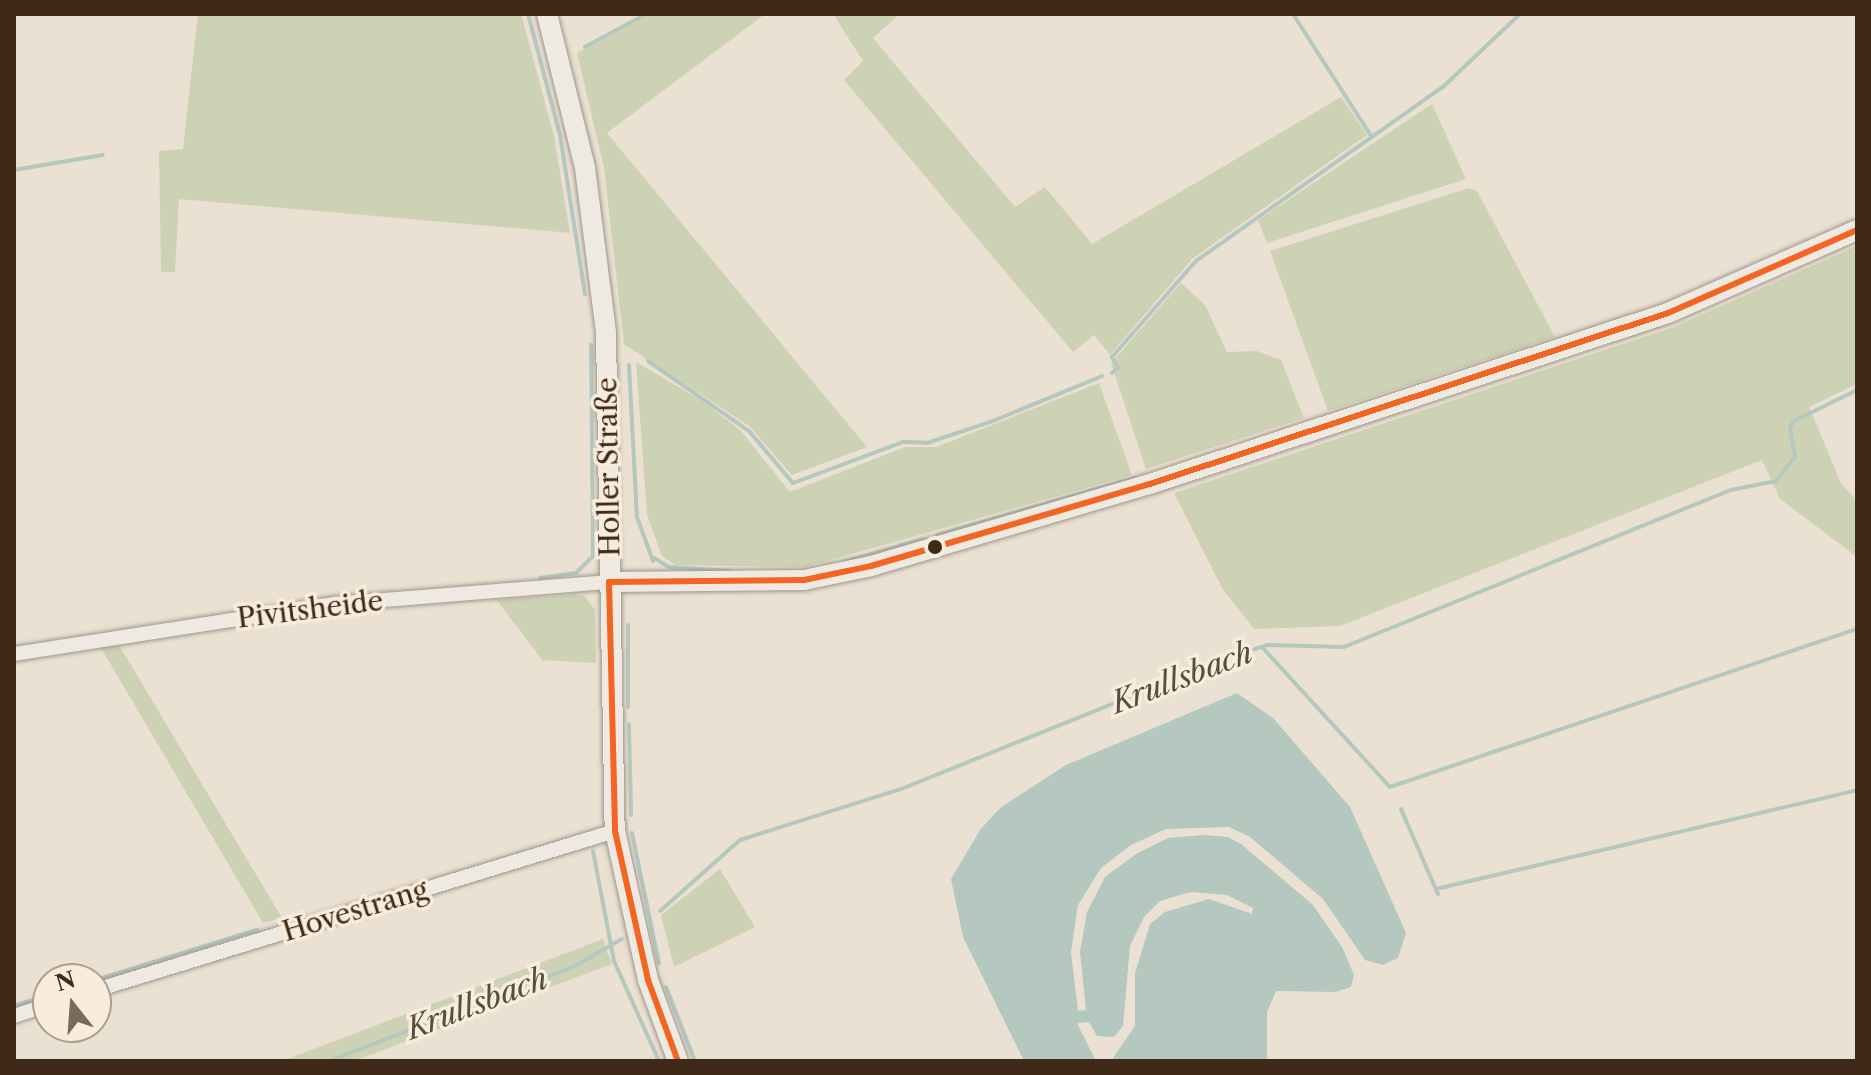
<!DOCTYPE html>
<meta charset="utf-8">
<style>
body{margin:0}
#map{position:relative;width:1871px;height:1075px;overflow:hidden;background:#ebe1d3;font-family:"Libre Caslon Text",serif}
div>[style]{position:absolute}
.green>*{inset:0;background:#ced2b4}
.water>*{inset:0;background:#b4c8c0}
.stream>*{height:4px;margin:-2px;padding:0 2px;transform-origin:2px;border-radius:2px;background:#b4c8c0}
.roads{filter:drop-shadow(0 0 2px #9e968c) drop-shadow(0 0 2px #9e968c)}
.street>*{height:14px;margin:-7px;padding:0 7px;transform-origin:7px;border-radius:7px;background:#eeeae2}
.secondary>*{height:20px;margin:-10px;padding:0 10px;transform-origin:10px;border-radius:10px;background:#eeeae2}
.bus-1>*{height:6px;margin:-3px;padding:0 3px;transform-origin:3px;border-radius:3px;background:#f26522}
.dots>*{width:22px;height:22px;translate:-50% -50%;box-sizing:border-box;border:4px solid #f8eddc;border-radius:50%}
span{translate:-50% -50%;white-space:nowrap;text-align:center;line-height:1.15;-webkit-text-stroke:7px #f8eddc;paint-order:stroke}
.street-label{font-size:28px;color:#3f2919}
.water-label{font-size:30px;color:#564e41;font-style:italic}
.frame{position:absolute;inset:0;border:16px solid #3f2919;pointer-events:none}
.north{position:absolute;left:32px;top:963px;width:80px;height:80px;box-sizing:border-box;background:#f8eddc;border:2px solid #ae9f8e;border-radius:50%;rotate:343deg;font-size:22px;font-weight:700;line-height:32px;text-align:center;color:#3f2919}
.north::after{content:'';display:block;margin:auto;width:28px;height:36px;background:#7b695a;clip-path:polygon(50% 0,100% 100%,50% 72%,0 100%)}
</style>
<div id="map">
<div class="green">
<div style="clip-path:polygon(198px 14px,521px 14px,554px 136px,570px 233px,179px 199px,175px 272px,161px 272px,159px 151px,183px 149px)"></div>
<div style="clip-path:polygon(650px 14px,765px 14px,607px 133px,867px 447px,792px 475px,749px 426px,624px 344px,604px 168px,577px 53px)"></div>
<div style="clip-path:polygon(833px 14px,900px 14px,873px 38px,1015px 207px,1045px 187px,1092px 244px,1341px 97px,1367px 135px,1192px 259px,1110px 355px,1094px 335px,1073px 352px,844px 80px,863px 61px)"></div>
<div style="clip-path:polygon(1432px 104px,1466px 179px,1267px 243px,1258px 220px)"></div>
<div style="clip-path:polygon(1469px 188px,1477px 191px,1555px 337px,1328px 411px,1270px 251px)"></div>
<div style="clip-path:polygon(1857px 246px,1857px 384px,1809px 407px,1841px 483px,1857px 501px,1857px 557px,1780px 499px,1762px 460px,1340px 626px,1254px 629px,1222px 588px,1174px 493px,1674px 327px)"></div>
<div style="clip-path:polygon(1181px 283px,1205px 305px,1227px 352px,1257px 351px,1281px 360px,1304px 418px,1146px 469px,1111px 363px)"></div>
<div style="clip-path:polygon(636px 362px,703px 401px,741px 431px,790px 492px,905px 447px,936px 447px,1099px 383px,1132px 475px,805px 567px,675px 565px,662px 556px,647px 515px)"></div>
<div style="clip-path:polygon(576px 594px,585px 596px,595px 610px,596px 663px,542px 660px,497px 600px)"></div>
<div style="clip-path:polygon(119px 645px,282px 918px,263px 923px,101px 648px)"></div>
<div style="clip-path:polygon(720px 869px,755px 927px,674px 967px,661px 915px)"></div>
<div style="clip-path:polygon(603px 939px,612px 964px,354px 1061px,282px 1061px)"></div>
</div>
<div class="water">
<div style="clip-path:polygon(1237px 693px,1273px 718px,1350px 807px,1406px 933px,1398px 958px,1383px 965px,1365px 960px,1323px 899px,1250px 837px,1229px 827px,1166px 829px,1131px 845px,1101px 868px,1078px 905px,1071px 952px,1078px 1011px,1086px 1010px,1080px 952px,1087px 912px,1105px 877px,1136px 854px,1168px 838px,1204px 835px,1228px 837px,1241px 844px,1313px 905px,1342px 947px,1354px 975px,1351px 987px,1335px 992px,1276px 991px,1267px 1012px,1267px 1061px,1111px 1061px,1135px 1026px,1135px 973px,1150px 924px,1165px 912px,1209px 899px,1252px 914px,1253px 908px,1227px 895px,1190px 892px,1160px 901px,1144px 917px,1130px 946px,1123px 1026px,1114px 1037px,1097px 1036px,1089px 1022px,1077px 1023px,1096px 1061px,1024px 1061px,963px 937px,951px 879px,980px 830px,1000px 808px,1066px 765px)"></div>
</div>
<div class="stream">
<div style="left:528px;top:14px;width:125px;rotate:75.2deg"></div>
<div style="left:560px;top:135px;width:161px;rotate:81.1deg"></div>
<div style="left:1293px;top:14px;width:145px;rotate:57.4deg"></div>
<div style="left:585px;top:47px;width:69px;rotate:-28.4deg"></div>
<div style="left:14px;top:170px;width:90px;rotate:-9.6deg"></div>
<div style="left:648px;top:361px;width:123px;rotate:34.7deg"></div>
<div style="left:749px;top:431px;width:68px;rotate:49.8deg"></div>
<div style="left:793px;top:483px;width:117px;rotate:-20.4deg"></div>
<div style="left:903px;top:442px;width:24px;rotate:2deg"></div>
<div style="left:927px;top:443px;width:70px;rotate:-18.4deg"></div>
<div style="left:993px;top:421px;width:118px;rotate:-22.4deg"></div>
<div style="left:629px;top:365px;width:152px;rotate:87deg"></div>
<div style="left:637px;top:517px;width:47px;rotate:70deg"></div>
<div style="left:1112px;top:373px;width:8px;rotate:-40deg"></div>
<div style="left:1118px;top:368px;width:13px;rotate:-119deg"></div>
<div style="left:1112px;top:357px;width:128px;rotate:-48.8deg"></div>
<div style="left:1196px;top:261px;width:302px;rotate:-35.2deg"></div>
<div style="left:1443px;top:87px;width:106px;rotate:-43.5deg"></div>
<div style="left:937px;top:535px;width:206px;rotate:-16.1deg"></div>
<div style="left:654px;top:558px;width:17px;rotate:31deg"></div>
<div style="left:669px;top:567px;width:63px;rotate:3.6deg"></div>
<div style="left:844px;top:562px;width:82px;rotate:-16.2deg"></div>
<div style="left:540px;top:578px;width:36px;rotate:-8deg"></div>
<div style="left:576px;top:573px;width:24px;rotate:-45deg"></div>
<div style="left:593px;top:556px;width:211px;rotate:-90.5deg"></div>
<div style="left:1263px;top:648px;width:188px;rotate:47.6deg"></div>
<div style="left:1390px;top:787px;width:493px;rotate:-18.7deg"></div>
<div style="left:628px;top:707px;width:82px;rotate:-90deg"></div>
<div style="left:629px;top:724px;width:91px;rotate:88.7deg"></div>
<div style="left:1401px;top:809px;width:93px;rotate:66.5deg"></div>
<div style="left:632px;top:833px;width:133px;rotate:78.3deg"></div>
<div style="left:593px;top:851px;width:112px;rotate:79.2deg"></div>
<div style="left:614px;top:961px;width:110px;rotate:65.8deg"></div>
<div style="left:1436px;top:889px;width:432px;rotate:-13.2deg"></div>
<div style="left:660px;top:911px;width:107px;rotate:-41.6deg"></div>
<div style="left:740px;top:840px;width:169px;rotate:-17.6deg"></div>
<div style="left:901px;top:789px;width:360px;rotate:-21.9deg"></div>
<div style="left:1235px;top:655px;width:34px;rotate:-17deg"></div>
<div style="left:1267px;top:645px;width:77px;rotate:1.5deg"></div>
<div style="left:1344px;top:647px;width:418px;rotate:-22.1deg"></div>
<div style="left:1731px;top:490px;width:46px;rotate:-11.3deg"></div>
<div style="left:1776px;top:481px;width:31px;rotate:-52deg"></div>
<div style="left:1795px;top:457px;width:29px;rotate:-100deg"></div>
<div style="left:1790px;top:428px;width:8px;rotate:-60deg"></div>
<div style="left:1794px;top:421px;width:70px;rotate:-26.2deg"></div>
<div style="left:96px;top:980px;width:169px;rotate:-17.3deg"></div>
<div style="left:666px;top:987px;width:79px;rotate:68.6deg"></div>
<div style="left:14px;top:1006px;width:36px;rotate:-18deg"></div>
<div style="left:329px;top:1061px;width:264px;rotate:-21.1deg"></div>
<div style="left:575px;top:966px;width:54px;rotate:-29.9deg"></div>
</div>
<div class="roads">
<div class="street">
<div style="left:14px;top:654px;width:325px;rotate:-8.9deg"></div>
<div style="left:335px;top:604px;width:275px;rotate:-4.6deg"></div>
<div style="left:96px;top:990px;width:543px;rotate:-17.03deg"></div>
<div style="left:14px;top:1016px;width:36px;rotate:-18deg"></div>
</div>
<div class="secondary">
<div style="left:547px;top:14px;width:159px;rotate:76.1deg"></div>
<div style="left:585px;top:168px;width:166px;rotate:82.7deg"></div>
<div style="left:606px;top:333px;width:498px;rotate:89deg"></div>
<div style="left:615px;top:831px;width:153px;rotate:77.5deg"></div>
<div style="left:648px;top:980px;width:86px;rotate:69.7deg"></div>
<div style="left:609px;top:582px;width:195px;rotate:-0.6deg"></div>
<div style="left:804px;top:580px;width:68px;rotate:-11.8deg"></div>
<div style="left:871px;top:566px;width:291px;rotate:-16.4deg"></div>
<div style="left:1150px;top:484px;width:545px;rotate:-18.27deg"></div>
<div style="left:1668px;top:313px;width:206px;rotate:-23.7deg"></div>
</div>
</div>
<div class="bus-1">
<div style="left:609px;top:582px;width:195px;rotate:-0.6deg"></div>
<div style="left:804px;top:580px;width:68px;rotate:-11.8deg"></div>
<div style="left:871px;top:566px;width:291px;rotate:-16.4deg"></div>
<div style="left:1150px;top:484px;width:545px;rotate:-18.27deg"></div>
<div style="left:1668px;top:313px;width:206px;rotate:-23.7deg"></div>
<div style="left:609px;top:582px;width:249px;rotate:88.6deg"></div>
<div style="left:615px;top:831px;width:153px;rotate:77.5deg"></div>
<div style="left:648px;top:980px;width:86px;rotate:69.7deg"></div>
</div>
<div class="dots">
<div style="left:935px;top:547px;background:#3f2919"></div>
</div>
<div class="street-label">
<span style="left:608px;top:467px;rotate:-91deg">Holler Straße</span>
<span style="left:310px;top:609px;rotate:-7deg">Pivitsheide</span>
<span style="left:355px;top:910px;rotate:-17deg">Hovestrang</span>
</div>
<div class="water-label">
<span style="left:1182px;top:678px;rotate:-21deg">Krullsbach</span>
<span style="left:477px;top:1004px;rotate:-21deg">Krullsbach</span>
</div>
<div class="frame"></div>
<div class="north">N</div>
</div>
